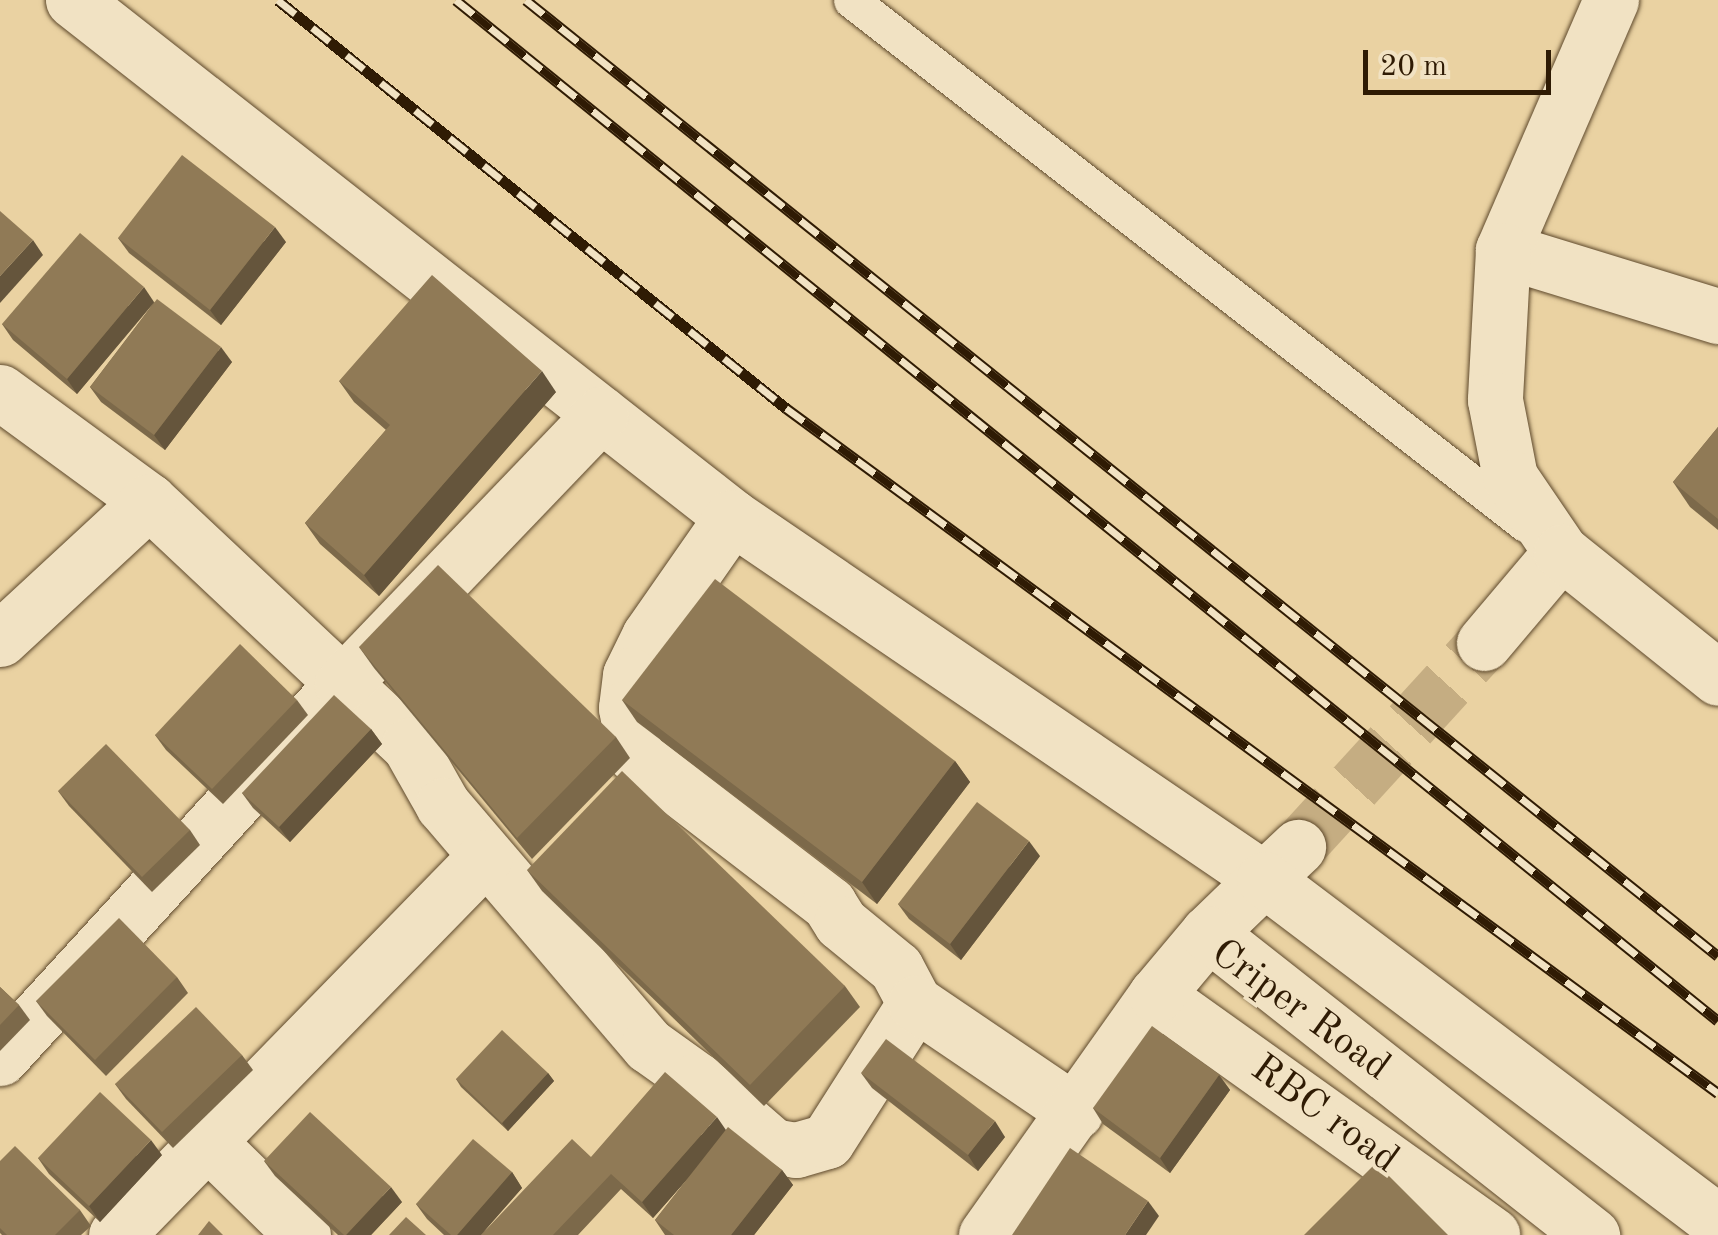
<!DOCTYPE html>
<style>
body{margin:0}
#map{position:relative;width:1718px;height:1235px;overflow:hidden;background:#ead2a2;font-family:"Old Standard TT",serif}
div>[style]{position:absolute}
.street-tunnel>*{height:55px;margin-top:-27.5px;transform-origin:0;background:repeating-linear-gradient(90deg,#c5ad82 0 55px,transparent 0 83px)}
.roads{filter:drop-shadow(0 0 2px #5e492c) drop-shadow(0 0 2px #5e492c)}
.lane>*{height:35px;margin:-17.5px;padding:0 17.5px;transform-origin:17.5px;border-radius:17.5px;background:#f1e2c3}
.street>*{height:55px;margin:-27.5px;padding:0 27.5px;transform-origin:27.5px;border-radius:27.5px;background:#f1e2c3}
.secondary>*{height:55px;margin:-27.5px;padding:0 27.5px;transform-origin:27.5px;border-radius:27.5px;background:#f1e2c3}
.rail>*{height:11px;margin-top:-5.5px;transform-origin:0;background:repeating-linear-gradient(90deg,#f1e2c3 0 22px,#2f1b04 0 44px);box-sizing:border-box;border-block:2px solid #2f1b04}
.wall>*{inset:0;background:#7c694a}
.shaded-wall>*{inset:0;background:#65553c}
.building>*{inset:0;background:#907a56}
span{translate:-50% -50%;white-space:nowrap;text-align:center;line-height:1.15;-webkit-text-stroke:8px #f1e2c3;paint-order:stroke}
.street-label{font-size:40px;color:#2f1b04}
.scale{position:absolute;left:1363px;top:50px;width:188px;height:45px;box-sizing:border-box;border:5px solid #2f1b04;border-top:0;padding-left:12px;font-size:30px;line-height:35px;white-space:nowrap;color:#2f1b04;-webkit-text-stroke:8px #f1e2c3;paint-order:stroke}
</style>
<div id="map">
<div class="street-tunnel">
<div style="left:1298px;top:847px;width:276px;rotate:-47.6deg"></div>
</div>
<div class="roads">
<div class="lane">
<div style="left:851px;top:0;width:854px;rotate:37.86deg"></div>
</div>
<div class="street">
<div style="left:73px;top:0;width:838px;rotate:38.11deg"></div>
<div style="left:732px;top:517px;width:643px;rotate:34.23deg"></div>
<div style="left:1264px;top:879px;width:47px;rotate:-43.3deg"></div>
<div style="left:1503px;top:250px;width:225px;rotate:17.1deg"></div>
<div style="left:0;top:392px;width:185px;rotate:36.2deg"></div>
<div style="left:149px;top:501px;width:357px;rotate:43.2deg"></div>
<div style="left:409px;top:745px;width:69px;rotate:60.5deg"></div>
<div style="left:443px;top:805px;width:316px;rotate:49.5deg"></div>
<div style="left:648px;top:1045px;width:60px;rotate:35.5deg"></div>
<div style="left:697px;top:1080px;width:101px;rotate:41deg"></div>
<div style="left:773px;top:1146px;width:23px;rotate:10deg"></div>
<div style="left:796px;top:1150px;width:32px;rotate:-16deg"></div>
<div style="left:827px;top:1141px;width:164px;rotate:-57.5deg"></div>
<div style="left:732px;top:517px;width:145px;rotate:124.9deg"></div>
<div style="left:649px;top:636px;width:43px;rotate:116deg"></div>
<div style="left:630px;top:675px;width:33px;rotate:97deg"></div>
<div style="left:626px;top:708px;width:48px;rotate:79.2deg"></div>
<div style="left:635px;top:755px;width:245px;rotate:37.5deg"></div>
<div style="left:829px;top:904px;width:22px;rotate:58deg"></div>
<div style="left:841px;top:923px;width:71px;rotate:39.3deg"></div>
<div style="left:896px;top:968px;width:40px;rotate:62deg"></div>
<div style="left:915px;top:1003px;width:194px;rotate:34.1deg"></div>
<div style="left:0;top:639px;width:203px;rotate:-42.8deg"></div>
<div style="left:1484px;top:643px;width:119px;rotate:-49.8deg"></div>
<div style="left:1156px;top:995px;width:413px;rotate:35.5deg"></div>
<div style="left:0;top:1058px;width:507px;rotate:-47.56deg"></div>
<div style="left:342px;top:684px;width:374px;rotate:-46.2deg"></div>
<div style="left:208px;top:1142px;width:133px;rotate:44.4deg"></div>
<div style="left:116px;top:1235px;width:528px;rotate:-45.69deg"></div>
</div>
<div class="secondary">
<div style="left:1611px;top:0;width:272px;rotate:113.4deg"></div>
<div style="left:1503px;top:250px;width:150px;rotate:93.1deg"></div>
<div style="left:1495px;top:400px;width:78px;rotate:79deg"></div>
<div style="left:1510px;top:477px;width:91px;rotate:55.8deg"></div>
<div style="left:1561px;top:552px;width:201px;rotate:38.7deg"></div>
<div style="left:1208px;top:933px;width:78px;rotate:-44deg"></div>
<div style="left:1264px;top:879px;width:569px;rotate:37.07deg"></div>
<div style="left:986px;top:1235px;width:294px;rotate:-54.7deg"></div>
<div style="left:1156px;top:995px;width:81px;rotate:-50deg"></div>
<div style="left:1208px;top:933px;width:489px;rotate:38.2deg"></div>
</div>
</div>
<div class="rail">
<div style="left:278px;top:0;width:652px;rotate:38.77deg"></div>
<div style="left:786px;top:408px;width:1157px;rotate:36.32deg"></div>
<div style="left:456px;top:0;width:1623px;rotate:38.97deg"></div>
<div style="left:526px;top:0;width:1528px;rotate:38.73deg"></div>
</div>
<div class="wall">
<div style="clip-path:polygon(118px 238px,286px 242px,221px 325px,129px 253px)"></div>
<div style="clip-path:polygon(154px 302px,232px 362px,165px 450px,101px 402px,90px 387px,153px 304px,77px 394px,13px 340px,2px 324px)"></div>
<div style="clip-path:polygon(339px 381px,556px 392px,379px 596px,320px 544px,305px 523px,386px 430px,354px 402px)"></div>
<div style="clip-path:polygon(1718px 427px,1718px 530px,1690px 507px,1673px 482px)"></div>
<div style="clip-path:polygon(359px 647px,616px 737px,630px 758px,532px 859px,374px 668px)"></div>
<div style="clip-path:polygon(297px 700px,308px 715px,223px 804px,166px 750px,155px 735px)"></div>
<div style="clip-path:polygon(622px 700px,955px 761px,970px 782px,877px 904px,637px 722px)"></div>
<div style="clip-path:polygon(371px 729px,382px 744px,290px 842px,253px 808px,242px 793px)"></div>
<div style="clip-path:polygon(58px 791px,190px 830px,200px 845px,152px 892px,69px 806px)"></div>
<div style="clip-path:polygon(1040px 856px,961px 960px,909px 919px,898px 904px)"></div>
<div style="clip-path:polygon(527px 870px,845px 986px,860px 1007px,764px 1106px,542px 891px)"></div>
<div style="clip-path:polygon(177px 977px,188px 993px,106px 1076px,47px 1016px,36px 1001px)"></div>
<div style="clip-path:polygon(0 987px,19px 1005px,30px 1020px,0 1051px)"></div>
<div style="clip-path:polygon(242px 1055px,253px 1070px,173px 1148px,126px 1099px,115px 1084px)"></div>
<div style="clip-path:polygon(548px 1073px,554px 1081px,508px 1131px,461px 1087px,456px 1079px)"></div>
<div style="clip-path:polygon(861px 1073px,1005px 1137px,978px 1171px,872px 1088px)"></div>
<div style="clip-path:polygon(1219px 1075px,1230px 1090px,1170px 1173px,1103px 1124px,1093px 1108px)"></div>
<div style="clip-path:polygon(726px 1130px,782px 1170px,793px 1185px,754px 1235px,665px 1235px,655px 1220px,689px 1177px,653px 1218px,621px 1189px,578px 1235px,444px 1235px,427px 1219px,416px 1204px,512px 1172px,522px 1188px,483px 1232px,591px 1157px)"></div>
<div style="clip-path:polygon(162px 1155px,100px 1222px,49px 1174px,38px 1158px)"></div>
<div style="clip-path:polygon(0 1161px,80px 1210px,91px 1226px,81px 1235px,2px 1235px,0 1233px)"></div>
<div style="clip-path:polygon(264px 1161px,402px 1202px,371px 1235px,338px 1235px,275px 1176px)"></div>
</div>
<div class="shaded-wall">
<div style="clip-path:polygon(275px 227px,286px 242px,221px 325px,210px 310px)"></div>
<div style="clip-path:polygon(33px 240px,43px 255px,0 303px,0 276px)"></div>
<div style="clip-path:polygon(144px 287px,154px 302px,77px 394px,67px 379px)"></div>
<div style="clip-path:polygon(221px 347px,232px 362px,165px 450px,154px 435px)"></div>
<div style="clip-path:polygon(542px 371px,556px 392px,379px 596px,364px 575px)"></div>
<div style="clip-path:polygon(371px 729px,382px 744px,290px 842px,279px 827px)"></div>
<div style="clip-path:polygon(955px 761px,970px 782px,877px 904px,862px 882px)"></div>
<div style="clip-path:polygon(1029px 841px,1040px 856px,961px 960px,950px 944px)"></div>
<div style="clip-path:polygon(548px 1073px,554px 1081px,508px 1131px,502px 1123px)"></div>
<div style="clip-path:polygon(1219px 1075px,1230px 1090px,1170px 1173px,1160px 1158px)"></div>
<div style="clip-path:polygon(717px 1117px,728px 1133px,653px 1218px,642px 1202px)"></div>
<div style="clip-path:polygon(995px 1121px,1005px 1137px,978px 1171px,968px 1155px)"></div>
<div style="clip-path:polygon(151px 1140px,162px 1155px,100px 1222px,89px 1206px)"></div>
<div style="clip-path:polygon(782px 1170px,793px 1185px,754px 1235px,731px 1235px)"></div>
<div style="clip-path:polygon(512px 1172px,522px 1188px,481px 1235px,457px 1235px)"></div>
<div style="clip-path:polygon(391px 1187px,402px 1202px,371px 1235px,346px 1235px)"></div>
<div style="clip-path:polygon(1148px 1201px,1159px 1216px,1146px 1235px,1125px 1235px)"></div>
</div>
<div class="building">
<div style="clip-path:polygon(182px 155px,275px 227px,210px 310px,118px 238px)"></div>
<div style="clip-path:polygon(0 211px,33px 240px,0 276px)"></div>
<div style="clip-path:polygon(80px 233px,144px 287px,67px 379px,2px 324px)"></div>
<div style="clip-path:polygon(432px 275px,542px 371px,364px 575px,305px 523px,390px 425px,339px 381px)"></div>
<div style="clip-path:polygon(157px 299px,221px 347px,154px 435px,90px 387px)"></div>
<div style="clip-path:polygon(1718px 427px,1718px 519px,1673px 482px)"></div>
<div style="clip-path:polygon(438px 565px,616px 737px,517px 838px,359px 647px)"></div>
<div style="clip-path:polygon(715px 579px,955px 761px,862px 882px,622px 700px)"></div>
<div style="clip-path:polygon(240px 644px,297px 700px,212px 789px,155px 735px)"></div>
<div style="clip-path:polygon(334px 695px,371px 729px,279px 827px,242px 793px)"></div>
<div style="clip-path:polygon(106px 744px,190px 830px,142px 877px,58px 791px)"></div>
<div style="clip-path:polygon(622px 771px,845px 986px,750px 1085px,527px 870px)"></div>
<div style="clip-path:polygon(977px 802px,1029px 841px,950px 944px,898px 904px)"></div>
<div style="clip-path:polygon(119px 918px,177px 977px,95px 1060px,36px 1001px)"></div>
<div style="clip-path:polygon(0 987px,19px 1005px,0 1025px)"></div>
<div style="clip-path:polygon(196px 1007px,242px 1055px,162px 1132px,115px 1084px)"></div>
<div style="clip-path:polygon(1152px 1026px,1219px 1075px,1160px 1158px,1093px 1108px)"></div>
<div style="clip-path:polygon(502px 1030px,548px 1073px,502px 1123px,456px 1079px)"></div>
<div style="clip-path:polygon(886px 1039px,995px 1121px,968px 1155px,861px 1073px)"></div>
<div style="clip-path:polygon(665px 1072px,717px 1117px,642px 1202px,611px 1174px,553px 1235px,481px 1235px,572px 1139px,591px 1157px)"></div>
<div style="clip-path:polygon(100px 1092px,151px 1140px,89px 1206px,38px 1158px)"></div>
<div style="clip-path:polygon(310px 1112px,391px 1187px,346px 1235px,344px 1235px,264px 1161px)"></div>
<div style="clip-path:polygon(728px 1127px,782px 1170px,731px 1235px,674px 1235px,655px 1220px)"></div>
<div style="clip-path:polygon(473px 1139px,512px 1172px,457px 1235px,451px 1235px,416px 1204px)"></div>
<div style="clip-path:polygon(15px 1146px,80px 1210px,55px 1235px,7px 1235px,0 1228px,0 1161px)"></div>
<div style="clip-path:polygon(1070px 1148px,1148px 1201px,1125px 1235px,1012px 1235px)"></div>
<div style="clip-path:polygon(1376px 1163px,1448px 1235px,1304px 1235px)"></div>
<div style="clip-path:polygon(406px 1217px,426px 1235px,389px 1235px)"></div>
<div style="clip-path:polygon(209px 1221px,223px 1235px,198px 1235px)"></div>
</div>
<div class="street-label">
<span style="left:1300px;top:1011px;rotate:36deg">Criper Road</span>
<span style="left:1324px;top:1115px;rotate:36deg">RBC road</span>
</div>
<div class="scale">20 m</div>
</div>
